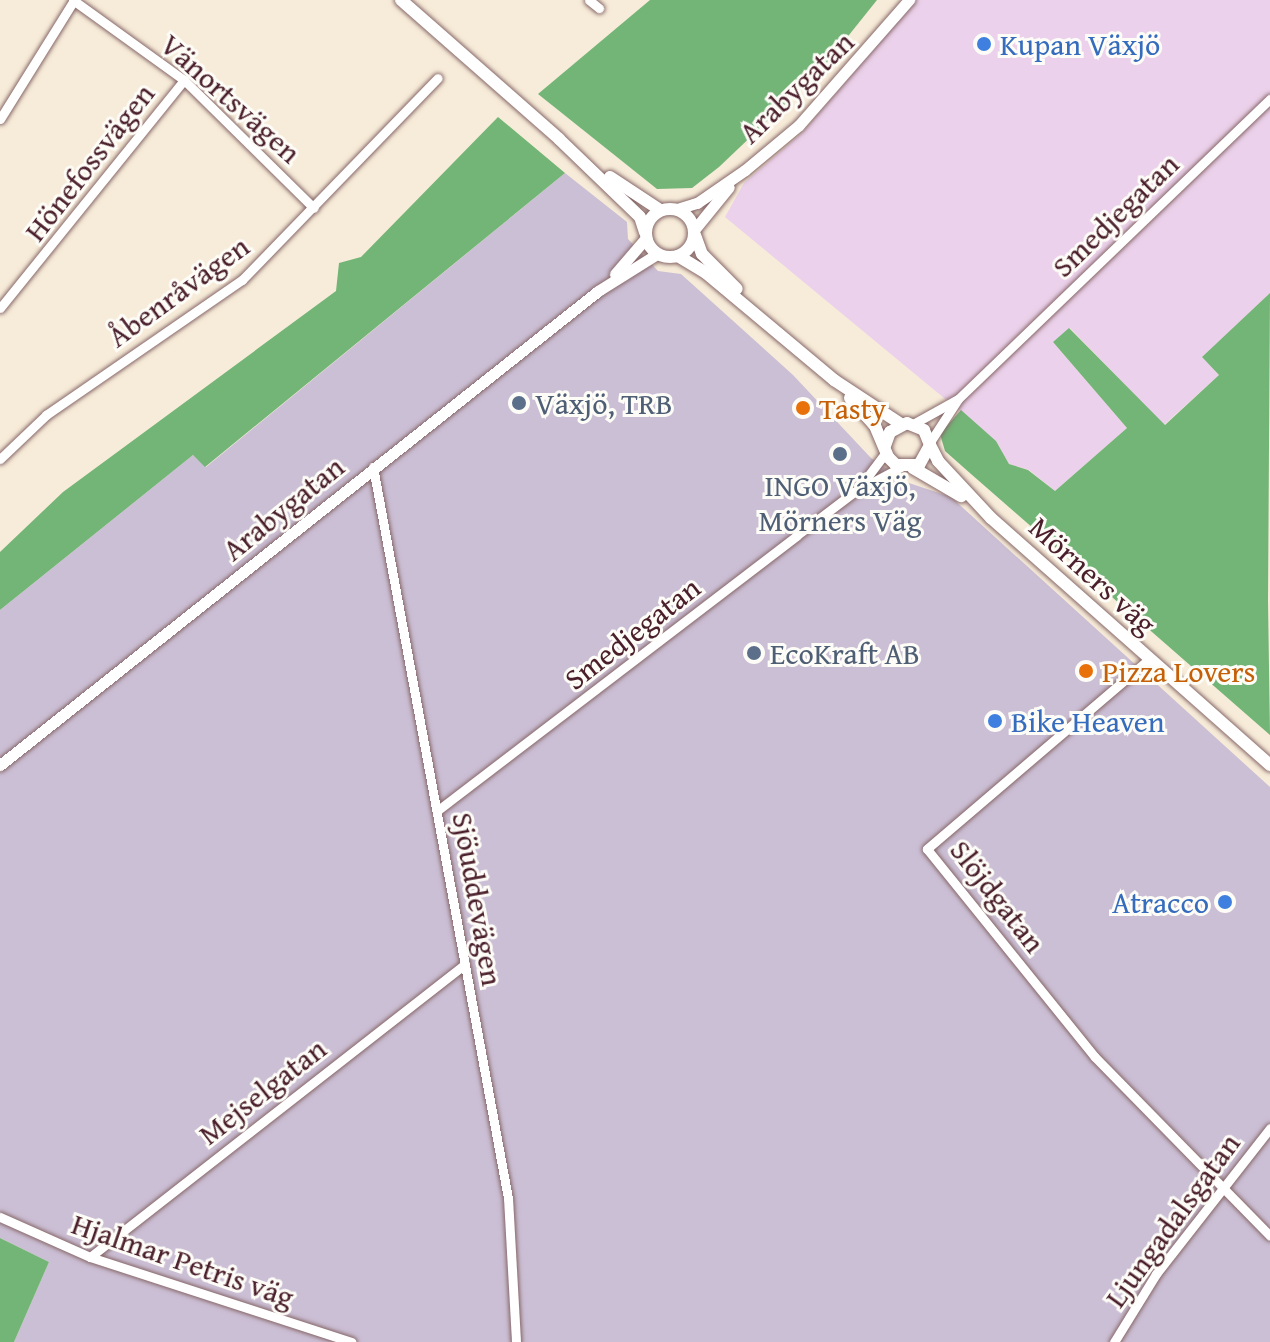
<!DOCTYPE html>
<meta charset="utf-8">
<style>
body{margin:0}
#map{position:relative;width:1270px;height:1342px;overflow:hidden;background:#f7ecd9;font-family:"Gentium Book Plus",serif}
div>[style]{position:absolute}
.built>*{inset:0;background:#ebd1eb}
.industrial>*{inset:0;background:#cbbfd5}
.forest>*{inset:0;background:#73b477}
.roads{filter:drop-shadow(0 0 2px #876768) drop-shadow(0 0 2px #876768)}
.minor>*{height:9px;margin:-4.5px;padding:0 4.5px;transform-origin:4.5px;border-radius:4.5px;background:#fff}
.tertiary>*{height:11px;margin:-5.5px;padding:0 5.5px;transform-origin:5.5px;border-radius:5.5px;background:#fff}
.secondary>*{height:12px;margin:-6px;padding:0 6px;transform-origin:6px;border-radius:6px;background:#fff}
.secondary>.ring{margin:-6px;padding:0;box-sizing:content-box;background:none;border:12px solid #fff;border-radius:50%}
.dots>*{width:22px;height:22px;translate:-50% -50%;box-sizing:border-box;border:4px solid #fdfcf7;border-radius:50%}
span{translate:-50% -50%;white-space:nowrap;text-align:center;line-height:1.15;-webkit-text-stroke:6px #fdfcf7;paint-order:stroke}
.shop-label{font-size:30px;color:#366cbe}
.left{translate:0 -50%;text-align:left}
.right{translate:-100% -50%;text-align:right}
.street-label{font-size:30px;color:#4a1f2b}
.service-label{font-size:30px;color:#4e5e75}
.food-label{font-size:30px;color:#c56008}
</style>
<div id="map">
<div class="built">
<div style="clip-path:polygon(915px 0,1270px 0,1270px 293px,1202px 357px,1219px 375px,1164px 425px,1070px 328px,1053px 342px,1127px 428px,1055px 491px,1029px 470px,1009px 464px,996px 441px,725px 217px,744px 183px,802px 133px)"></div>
</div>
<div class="industrial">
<div style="clip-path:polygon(565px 173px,627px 222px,628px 239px,658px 271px,681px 274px,793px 375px,871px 458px,906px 482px,951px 497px,1270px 787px,1270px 1342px,14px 1342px,49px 1262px,0 1238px,0 610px,193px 455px,206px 467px)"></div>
</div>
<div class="forest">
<div style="clip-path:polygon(650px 0,877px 0,821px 70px,719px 167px,692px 188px,657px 189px,538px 94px)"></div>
<div style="clip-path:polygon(498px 117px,565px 173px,205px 467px,193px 455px,0 610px,0 552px,63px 492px,336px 291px,339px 263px,361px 257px)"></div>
<div style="clip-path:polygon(1270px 293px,1268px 601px,1270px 735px,971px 474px,945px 451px,940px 434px,961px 410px,996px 441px,1009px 464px,1028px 470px,1055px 491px,1127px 428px,1053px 342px,1069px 328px,1165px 425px,1219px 375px,1202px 357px)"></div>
<div style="clip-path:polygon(0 1238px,49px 1262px,14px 1342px,0 1342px)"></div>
</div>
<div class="roads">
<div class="minor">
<div style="left:73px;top:0;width:137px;rotate:35.8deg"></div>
<div style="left:184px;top:80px;width:182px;rotate:44.6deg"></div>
<div style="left:589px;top:0;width:13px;rotate:39deg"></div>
<div style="left:0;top:119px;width:140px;rotate:-58.1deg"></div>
<div style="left:0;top:308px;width:293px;rotate:-51.1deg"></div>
<div style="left:913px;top:424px;width:51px;rotate:-29.1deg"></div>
<div style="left:930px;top:442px;width:51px;rotate:-56.9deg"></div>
<div style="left:958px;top:399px;width:433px;rotate:-43.9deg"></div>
<div style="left:0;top:459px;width:64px;rotate:-43.7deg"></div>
<div style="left:46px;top:415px;width:238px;rotate:-34.6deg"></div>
<div style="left:242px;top:280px;width:281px;rotate:-45.9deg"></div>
<div style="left:373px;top:467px;width:743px;rotate:79.54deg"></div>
<div style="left:508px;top:1198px;width:144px;rotate:86.8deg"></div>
<div style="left:862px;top:484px;width:40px;rotate:-53deg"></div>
<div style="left:1148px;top:660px;width:291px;rotate:139.5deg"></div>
<div style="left:927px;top:849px;width:267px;rotate:51.1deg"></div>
<div style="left:1095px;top:1057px;width:250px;rotate:45.6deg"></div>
<div style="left:438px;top:810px;width:451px;rotate:-37.4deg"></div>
<div style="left:796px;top:536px;width:73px;rotate:-37.2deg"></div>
<div style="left:854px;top:492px;width:53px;rotate:-28deg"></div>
<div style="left:0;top:1217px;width:98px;rotate:24deg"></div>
<div style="left:90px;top:1257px;width:275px;rotate:18deg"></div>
<div style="left:90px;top:1257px;width:476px;rotate:-38deg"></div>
<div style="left:1114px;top:1342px;width:80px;rotate:-58.3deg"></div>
<div style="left:1156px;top:1274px;width:185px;rotate:-52deg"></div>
</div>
<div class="tertiary">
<div style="left:677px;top:209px;width:21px;rotate:-17deg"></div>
<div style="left:697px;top:203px;width:58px;rotate:-34.5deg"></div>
<div style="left:745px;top:170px;width:70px;rotate:-39.8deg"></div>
<div style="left:799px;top:125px;width:167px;rotate:-48.7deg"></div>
<div style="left:694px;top:230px;width:55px;rotate:-50.9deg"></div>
<div style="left:615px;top:274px;width:48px;rotate:-49.3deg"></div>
<div style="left:0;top:765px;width:763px;rotate:-38.4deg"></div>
<div style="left:598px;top:291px;width:70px;rotate:-32.1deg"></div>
</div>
<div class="secondary">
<div style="left:401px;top:0;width:210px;rotate:41.3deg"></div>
<div style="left:559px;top:139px;width:112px;rotate:43.9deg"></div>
<div style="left:640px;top:217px;width:16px;rotate:72deg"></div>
<div style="left:610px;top:177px;width:60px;rotate:33.4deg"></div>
<div class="ring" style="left:646px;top:209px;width:36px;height:36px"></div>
<div style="left:695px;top:235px;width:20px;rotate:70deg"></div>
<div style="left:702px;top:254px;width:49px;rotate:45deg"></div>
<div style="left:678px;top:256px;width:33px;rotate:31deg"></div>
<div style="left:706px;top:273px;width:167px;rotate:39.9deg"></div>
<div style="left:834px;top:380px;width:80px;rotate:33.3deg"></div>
<div style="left:850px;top:398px;width:38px;rotate:48deg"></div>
<div style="left:875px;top:426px;width:34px;rotate:67deg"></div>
<div style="left:888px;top:457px;width:11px;rotate:45deg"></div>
<div style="left:896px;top:465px;width:23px"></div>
<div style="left:919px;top:465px;width:23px;rotate:-61deg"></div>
<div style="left:930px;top:445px;width:16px;rotate:-112deg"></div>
<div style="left:924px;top:430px;width:18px;rotate:-158deg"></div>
<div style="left:907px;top:423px;width:19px;rotate:152deg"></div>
<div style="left:890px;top:432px;width:15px;rotate:110deg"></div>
<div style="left:930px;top:445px;width:18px;rotate:63deg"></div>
<div style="left:938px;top:461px;width:78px;rotate:47.1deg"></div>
<div style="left:991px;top:518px;width:373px;rotate:41.5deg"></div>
<div style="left:913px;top:468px;width:56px;rotate:30.3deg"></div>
</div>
</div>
<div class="dots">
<div style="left:984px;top:44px;background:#3f7fe0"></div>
<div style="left:519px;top:403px;background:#5c6f8a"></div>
<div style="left:803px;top:408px;background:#e8710a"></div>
<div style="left:840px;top:454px;background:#5c6f8a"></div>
<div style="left:754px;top:653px;background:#5c6f8a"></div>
<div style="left:1086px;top:671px;background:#e8710a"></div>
<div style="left:995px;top:721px;background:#3f7fe0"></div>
<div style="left:1225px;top:902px;background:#3f7fe0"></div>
</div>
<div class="shop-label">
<span class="left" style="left:1000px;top:44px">Kupan Växjö</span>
<span class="left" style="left:1011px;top:721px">Bike Heaven</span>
<span class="right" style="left:1209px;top:902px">Atracco</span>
</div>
<div class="street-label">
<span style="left:796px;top:87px;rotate:-44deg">Arabygatan</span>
<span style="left:231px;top:98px;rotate:42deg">Vänortsvägen</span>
<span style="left:89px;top:162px;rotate:-52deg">Hönefossvägen</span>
<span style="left:1115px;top:215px;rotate:-44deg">Smedjegatan</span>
<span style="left:178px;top:291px;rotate:-36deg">Åbenråvägen</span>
<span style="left:283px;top:508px;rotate:-39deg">Arabygatan</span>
<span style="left:1093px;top:575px;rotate:42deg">Mörners väg</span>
<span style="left:632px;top:633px;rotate:-38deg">Smedjegatan</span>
<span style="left:998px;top:896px;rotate:52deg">Slöjdgatan</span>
<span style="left:478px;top:899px;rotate:80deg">Sjöuddevägen</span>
<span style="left:262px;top:1091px;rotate:-38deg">Mejselgatan</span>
<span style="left:1172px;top:1220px;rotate:-54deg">Ljungadalsgatan</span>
<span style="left:183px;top:1260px;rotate:19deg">Hjalmar Petris väg</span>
</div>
<div class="service-label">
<span class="left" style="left:535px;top:403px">Växjö, TRB</span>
<span style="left:840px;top:502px">INGO Växjö,<br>Mörners Väg</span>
<span class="left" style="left:770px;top:653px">EcoKraft AB</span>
</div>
<div class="food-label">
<span class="left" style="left:819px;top:408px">Tasty</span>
<span class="left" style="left:1102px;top:671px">Pizza Lovers</span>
</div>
</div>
